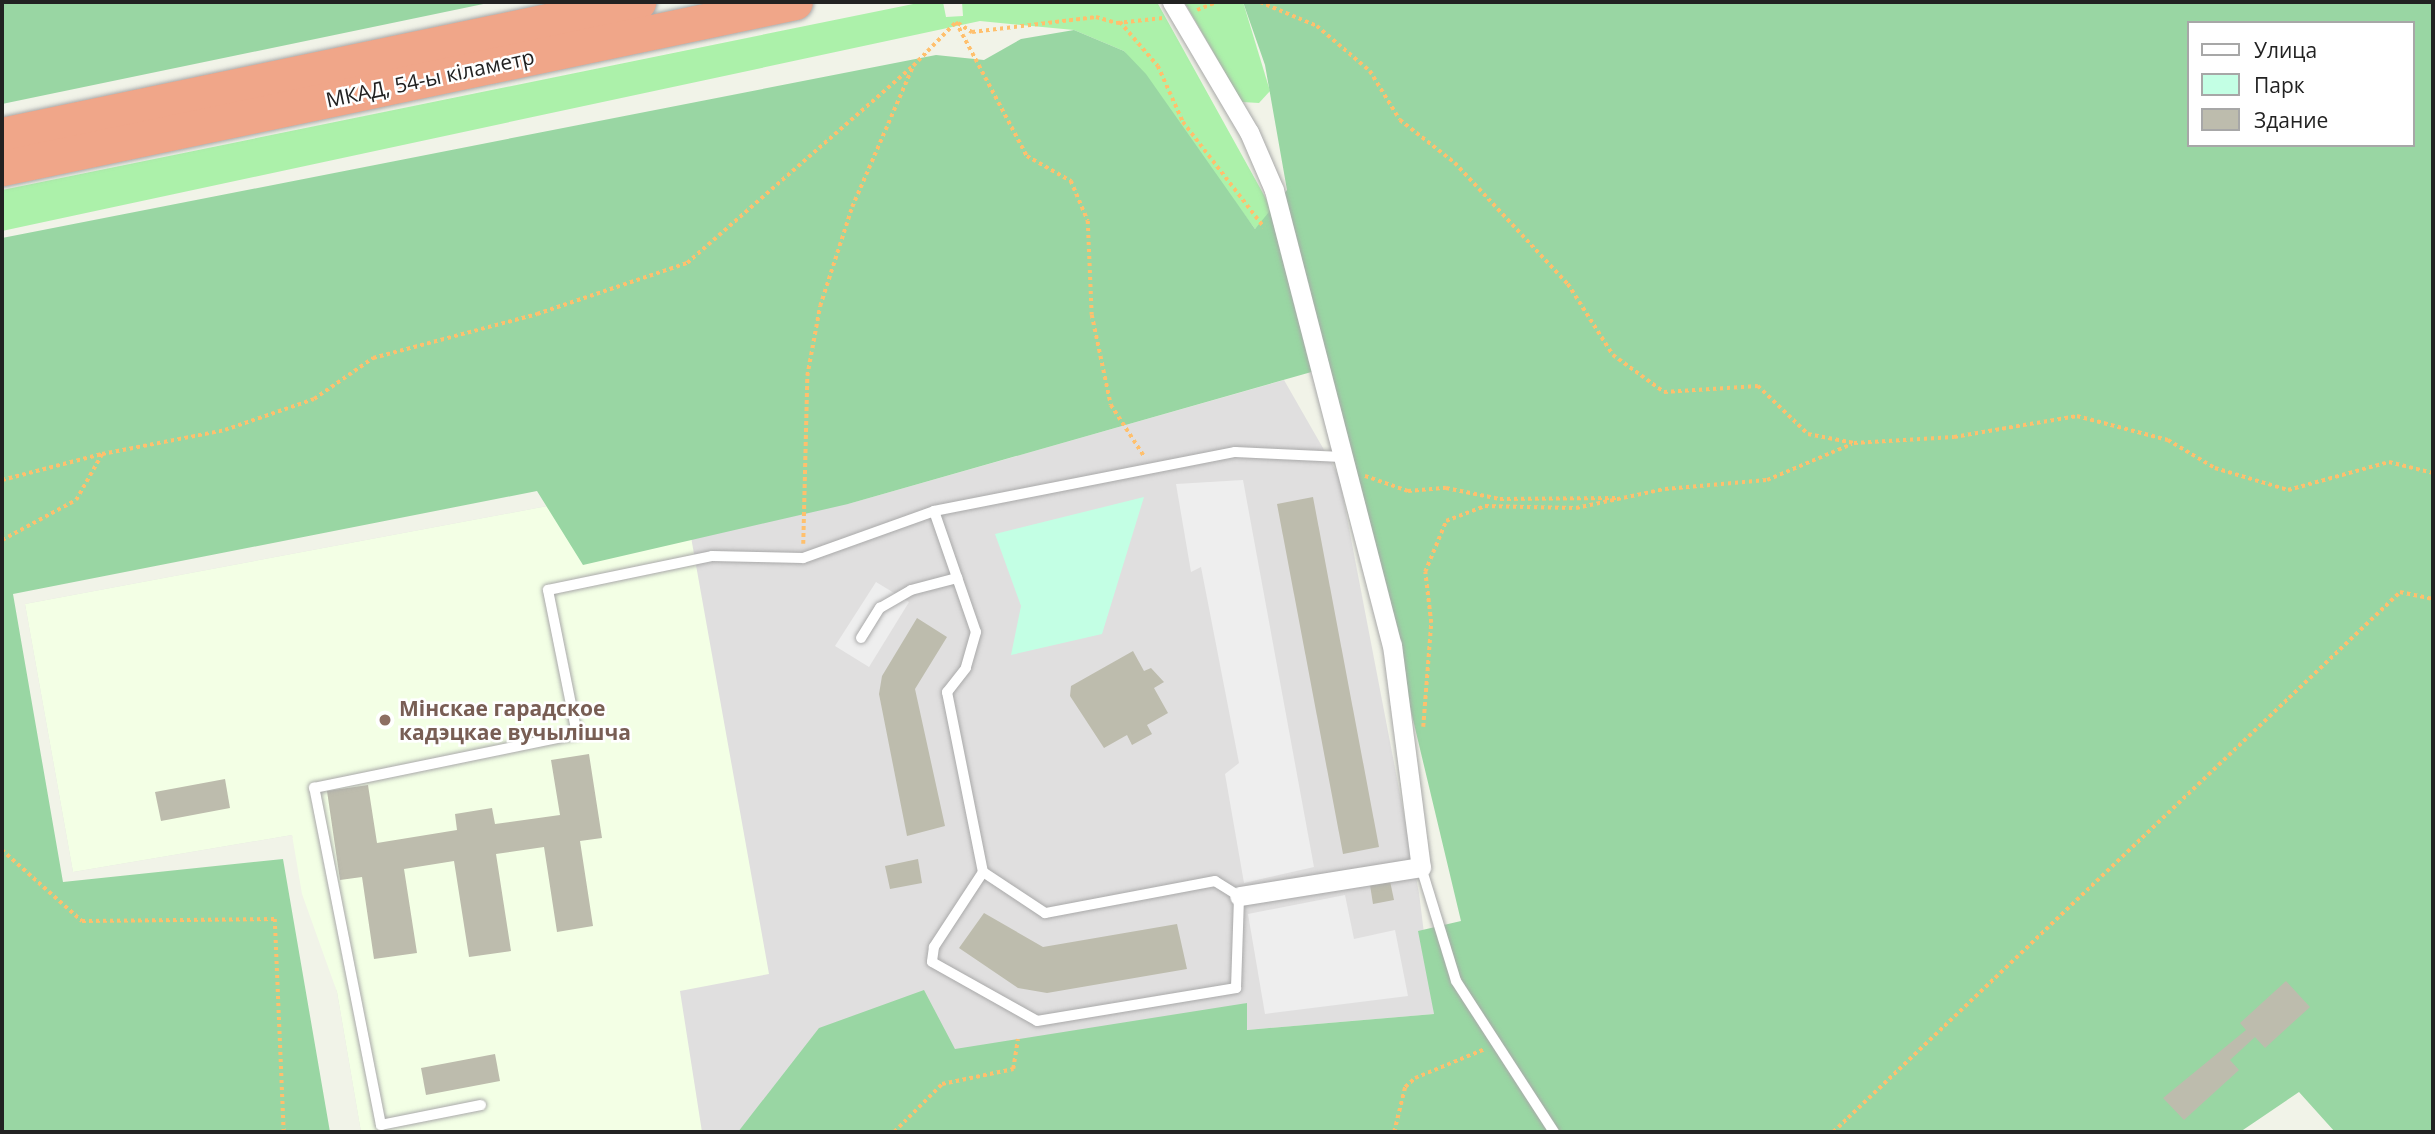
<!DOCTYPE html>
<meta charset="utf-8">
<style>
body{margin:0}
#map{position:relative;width:2435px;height:1134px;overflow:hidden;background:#f1f3e8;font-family:"Open Sans",sans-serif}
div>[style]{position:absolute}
.residential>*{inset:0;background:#e0dfdf}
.education>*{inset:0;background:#f3ffe5}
.grass>*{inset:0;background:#acf1aa}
.forest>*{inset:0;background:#99d6a3}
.park>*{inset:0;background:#c3ffe4}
.parking>*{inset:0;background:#eee}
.building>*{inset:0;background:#bdbcad}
.path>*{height:3.5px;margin-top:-1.75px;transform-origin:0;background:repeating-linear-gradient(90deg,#ffc06d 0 3.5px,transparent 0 7px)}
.roads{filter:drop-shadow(0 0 2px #a9a9a9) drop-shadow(0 0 2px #a9a9a9)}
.lane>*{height:10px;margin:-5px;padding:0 5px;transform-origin:5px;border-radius:5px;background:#fff}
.street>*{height:19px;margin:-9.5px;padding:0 9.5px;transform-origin:9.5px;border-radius:9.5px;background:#fff}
.highway>*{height:35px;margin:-17.5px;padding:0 17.5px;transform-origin:17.5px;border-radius:17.5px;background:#f0a689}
.dots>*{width:19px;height:19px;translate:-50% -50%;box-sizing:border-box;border:4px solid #fff;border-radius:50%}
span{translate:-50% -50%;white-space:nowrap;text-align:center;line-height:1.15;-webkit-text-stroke:5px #fff;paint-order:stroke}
.street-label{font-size:21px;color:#222}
.education-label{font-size:21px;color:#785e54;font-weight:700}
.left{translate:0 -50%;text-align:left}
.frame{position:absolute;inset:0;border:4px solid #222;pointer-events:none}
.legend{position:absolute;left:2187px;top:21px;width:228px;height:126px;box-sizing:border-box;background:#fff;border:2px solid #a7a7a7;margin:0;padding:9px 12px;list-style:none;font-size:21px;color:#222}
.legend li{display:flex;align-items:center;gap:14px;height:35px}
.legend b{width:35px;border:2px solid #a7a7a7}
</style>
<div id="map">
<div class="residential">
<div style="clip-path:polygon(1284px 380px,1339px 476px,1419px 893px,1434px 1014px,1246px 1030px,1247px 1003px,867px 1132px,361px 1132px,337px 992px,292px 835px,73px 872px,25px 604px,681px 481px,848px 504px)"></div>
</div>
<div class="education">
<div style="clip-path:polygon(681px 481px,769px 974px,680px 991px,702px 1132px,361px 1132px,337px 992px,302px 894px,292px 835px,73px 872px,25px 604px)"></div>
</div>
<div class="grass">
<div style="clip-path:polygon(923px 2px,943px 2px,946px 17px,963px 16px,962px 2px,1157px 2px,1274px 213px,1255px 229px,1124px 51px,1074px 30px,980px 21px,2px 231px,2px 190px)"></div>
<div style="clip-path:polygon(1243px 2px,1270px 91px,1259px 103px,1242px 102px,1185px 3px)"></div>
</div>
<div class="forest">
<div style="clip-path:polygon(2px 2px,493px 2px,2px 104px)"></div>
<div style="clip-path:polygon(evenodd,1243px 2px,2433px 2px,2433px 1132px,2335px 1132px,2299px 1092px,2240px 1132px,738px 1132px,819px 1028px,924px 990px,955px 1049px,1247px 1003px,1247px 1030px,1434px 1014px,1418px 931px,1461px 921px,1329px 367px,848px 504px,583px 565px,537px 491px,13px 594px,63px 882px,283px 859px,330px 1132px,2px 1132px,2px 238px,936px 55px,984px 60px,1021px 39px,1074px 30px,1124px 51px,1146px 74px,1255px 229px,1287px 190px,1265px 65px,1243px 2px,2188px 23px,2412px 23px,2412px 145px,2188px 145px,2188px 23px)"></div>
</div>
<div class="park">
<div style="clip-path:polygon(1144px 497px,1102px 634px,1011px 655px,1021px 606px,995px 534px)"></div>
</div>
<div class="parking">
<div style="clip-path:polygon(1243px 480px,1314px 867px,1244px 883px,1225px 774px,1239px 763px,1201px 567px,1191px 572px,1176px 484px)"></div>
<div style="clip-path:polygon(876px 582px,909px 602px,869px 667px,835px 646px)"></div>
<div style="clip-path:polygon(1345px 895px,1354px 939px,1395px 930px,1408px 996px,1265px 1014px,1248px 914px)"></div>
</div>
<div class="building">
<div style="clip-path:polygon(1313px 497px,1379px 847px,1343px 854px,1277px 504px)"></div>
<div style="clip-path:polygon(917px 618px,947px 637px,915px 689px,945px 826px,907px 836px,879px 694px,882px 676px)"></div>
<div style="clip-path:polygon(1133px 651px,1144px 671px,1151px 668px,1164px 682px,1154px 688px,1168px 713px,1147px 725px,1152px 734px,1132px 745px,1127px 735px,1104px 748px,1070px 696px,1071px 686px)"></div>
<div style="clip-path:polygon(589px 754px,602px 838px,580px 841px,593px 926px,557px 932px,544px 847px,496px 854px,511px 951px,469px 957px,454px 861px,404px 869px,417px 953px,374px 959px,362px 877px,340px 880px,327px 791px,368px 785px,377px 843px,457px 830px,455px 814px,492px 808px,495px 824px,560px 815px,551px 760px)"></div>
<div style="clip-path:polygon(225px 779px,230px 808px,161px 821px,155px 792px)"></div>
<div style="clip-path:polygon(918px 859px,922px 883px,890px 889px,885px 866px)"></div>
<div style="clip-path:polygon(1390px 881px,1394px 900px,1373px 904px,1370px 885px)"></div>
<div style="clip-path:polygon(984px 913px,1043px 947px,1177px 924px,1187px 969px,1047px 993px,1018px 988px,959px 948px)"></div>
<div style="clip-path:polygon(2286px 981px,2310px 1007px,2265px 1048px,2255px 1037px,2230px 1060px,2239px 1070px,2184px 1120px,2163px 1098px,2246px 1030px,2240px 1023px)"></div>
<div style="clip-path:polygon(495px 1054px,500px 1081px,426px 1095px,421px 1068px)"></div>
</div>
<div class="path">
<div style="left:1260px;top:2px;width:62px;rotate:22.8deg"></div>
<div style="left:1317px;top:26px;width:70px;rotate:40.3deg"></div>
<div style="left:1370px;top:71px;width:57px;rotate:58.5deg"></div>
<div style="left:1400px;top:120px;width:70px;rotate:38deg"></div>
<div style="left:1455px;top:163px;width:166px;rotate:47deg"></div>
<div style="left:1568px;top:284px;width:84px;rotate:57.6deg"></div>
<div style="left:1613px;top:355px;width:63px;rotate:36deg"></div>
<div style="left:1664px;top:392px;width:94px;rotate:-3.7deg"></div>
<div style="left:1758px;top:386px;width:69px;rotate:43.8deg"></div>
<div style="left:1808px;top:434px;width:47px;rotate:11.1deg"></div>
<div style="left:1854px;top:443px;width:100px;rotate:-3.4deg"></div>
<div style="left:1954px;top:437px;width:125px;rotate:-9.7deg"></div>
<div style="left:2077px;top:416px;width:94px;rotate:14.8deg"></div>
<div style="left:2168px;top:440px;width:55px;rotate:30.8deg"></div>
<div style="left:2215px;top:468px;width:76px;rotate:16.8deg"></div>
<div style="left:2288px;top:490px;width:105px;rotate:-15.5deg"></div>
<div style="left:2389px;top:462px;width:45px;rotate:14deg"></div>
<div style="left:1197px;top:10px;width:22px;rotate:-22deg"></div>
<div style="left:956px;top:22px;width:152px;rotate:62.1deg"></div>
<div style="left:1027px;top:156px;width:51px;rotate:29.6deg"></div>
<div style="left:1071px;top:181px;width:43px;rotate:67deg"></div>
<div style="left:1088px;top:221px;width:94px;rotate:87.6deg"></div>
<div style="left:1092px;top:315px;width:92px;rotate:78.1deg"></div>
<div style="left:1111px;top:405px;width:61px;rotate:57.1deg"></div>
<div style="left:1120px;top:22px;width:58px;rotate:49.2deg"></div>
<div style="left:1158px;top:66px;width:61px;rotate:65.9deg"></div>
<div style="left:1183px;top:122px;width:133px;rotate:52.4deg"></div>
<div style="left:958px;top:23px;width:17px;rotate:33deg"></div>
<div style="left:972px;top:32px;width:125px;rotate:-6.9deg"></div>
<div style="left:1096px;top:17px;width:22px;rotate:16deg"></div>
<div style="left:1117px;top:23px;width:46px;rotate:-6.2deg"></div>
<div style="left:1365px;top:476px;width:46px;rotate:19.2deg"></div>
<div style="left:1408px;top:491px;width:38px;rotate:-5deg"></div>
<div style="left:1446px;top:488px;width:55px;rotate:11.5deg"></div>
<div style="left:1500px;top:499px;width:116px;rotate:-0.5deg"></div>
<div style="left:2px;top:480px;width:103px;rotate:-14.6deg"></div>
<div style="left:2px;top:540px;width:84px;rotate:-28.4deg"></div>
<div style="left:76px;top:500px;width:53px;rotate:-60.5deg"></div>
<div style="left:102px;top:454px;width:125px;rotate:-11deg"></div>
<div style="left:225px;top:430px;width:94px;rotate:-19.2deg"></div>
<div style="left:314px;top:399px;width:72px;rotate:-34.8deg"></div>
<div style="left:373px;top:358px;width:170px;rotate:-15deg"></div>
<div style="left:537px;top:314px;width:158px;rotate:-18.8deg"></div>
<div style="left:687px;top:263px;width:300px;rotate:-41.1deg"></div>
<div style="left:803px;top:544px;width:168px;rotate:-88.6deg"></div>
<div style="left:807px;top:376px;width:71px;rotate:-79.5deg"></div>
<div style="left:820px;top:306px;width:104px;rotate:-72.1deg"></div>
<div style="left:852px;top:207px;width:154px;rotate:-66.6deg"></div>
<div style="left:913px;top:66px;width:62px;rotate:-45.7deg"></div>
<div style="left:1423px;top:727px;width:104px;rotate:-85.6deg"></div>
<div style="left:1431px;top:623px;width:51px;rotate:-96.7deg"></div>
<div style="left:1425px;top:572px;width:55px;rotate:-67.6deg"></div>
<div style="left:1446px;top:521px;width:42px;rotate:-21deg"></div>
<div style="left:1485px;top:506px;width:91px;rotate:1.3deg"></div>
<div style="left:1576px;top:508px;width:91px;rotate:-12.1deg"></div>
<div style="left:1665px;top:489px;width:102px;rotate:-5deg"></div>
<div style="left:1767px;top:480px;width:92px;rotate:-23deg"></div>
<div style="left:2px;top:850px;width:107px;rotate:41.6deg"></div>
<div style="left:82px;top:921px;width:193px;rotate:-0.6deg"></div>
<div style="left:275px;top:919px;width:213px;rotate:87.6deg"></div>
<div style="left:894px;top:1132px;width:68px;rotate:-45deg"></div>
<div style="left:942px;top:1084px;width:73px;rotate:-11.9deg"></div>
<div style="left:1013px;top:1069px;width:30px;rotate:-81deg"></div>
<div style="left:1394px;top:1132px;width:46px;rotate:-76.3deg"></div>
<div style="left:1405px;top:1087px;width:13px;rotate:-42deg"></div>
<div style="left:1415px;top:1078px;width:76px;rotate:-22.5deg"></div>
<div style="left:1833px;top:1132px;width:783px;rotate:-43.6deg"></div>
<div style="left:2400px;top:592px;width:34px;rotate:12deg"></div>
</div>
<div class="roads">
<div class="lane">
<div style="left:934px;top:511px;width:128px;rotate:70.9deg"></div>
<div style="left:976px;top:632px;width:37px;rotate:106deg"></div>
<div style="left:966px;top:668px;width:31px;rotate:128deg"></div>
<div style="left:947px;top:692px;width:184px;rotate:78.7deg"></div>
<div style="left:983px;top:872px;width:90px;rotate:123.2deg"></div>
<div style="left:934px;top:947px;width:15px;rotate:98deg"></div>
<div style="left:932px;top:962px;width:120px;rotate:29.3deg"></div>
<div style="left:1037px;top:1021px;width:202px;rotate:-9.4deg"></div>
<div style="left:1236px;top:988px;width:92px;rotate:-88.1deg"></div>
<div style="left:1239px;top:896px;width:28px;rotate:-148deg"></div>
<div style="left:1215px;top:881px;width:173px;rotate:169.3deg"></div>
<div style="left:1045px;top:913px;width:74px;rotate:-146.5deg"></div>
<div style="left:861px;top:638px;width:36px;rotate:-58deg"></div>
<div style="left:880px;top:608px;width:36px;rotate:-30deg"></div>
<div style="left:911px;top:590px;width:48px;rotate:-14.6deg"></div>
<div style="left:1421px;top:867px;width:119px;rotate:72.9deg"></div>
<div style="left:1456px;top:981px;width:180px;rotate:57deg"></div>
<div style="left:481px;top:1105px;width:102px;rotate:168.7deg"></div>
<div style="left:381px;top:1125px;width:344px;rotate:-101.2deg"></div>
<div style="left:314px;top:788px;width:268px;rotate:-11.6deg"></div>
<div style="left:577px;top:734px;width:147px;rotate:-101.4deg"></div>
<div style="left:548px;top:590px;width:167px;rotate:-11.7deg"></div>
<div style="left:712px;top:556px;width:91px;rotate:1.3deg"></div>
<div style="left:803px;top:558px;width:139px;rotate:-19.7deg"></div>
<div style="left:934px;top:511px;width:307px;rotate:-11.1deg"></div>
<div style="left:1235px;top:452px;width:107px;rotate:2.7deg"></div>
</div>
<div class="street">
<div style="left:1172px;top:2px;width:151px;rotate:59.4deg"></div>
<div style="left:1249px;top:132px;width:63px;rotate:66.7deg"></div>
<div style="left:1274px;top:190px;width:470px;rotate:75.5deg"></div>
<div style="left:1392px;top:645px;width:224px;rotate:82.6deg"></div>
<div style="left:1421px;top:867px;width:184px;rotate:170.9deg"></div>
</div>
<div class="highway">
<div style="left:2px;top:135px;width:650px;rotate:-11.81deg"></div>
<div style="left:2px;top:168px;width:810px;rotate:-11.82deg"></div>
</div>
</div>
<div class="dots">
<div style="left:385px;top:720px;background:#8d6e63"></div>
</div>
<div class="street-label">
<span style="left:430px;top:78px;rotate:-12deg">МКАД, 54-ы кіламетр</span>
</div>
<div class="education-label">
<span class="left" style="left:399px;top:720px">Мінскае гарадское<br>кадэцкае вучылішча</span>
</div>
<div class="frame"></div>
<ul class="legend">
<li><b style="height:9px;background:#fff"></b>Улица</li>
<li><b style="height:19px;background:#c3ffe4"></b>Парк</li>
<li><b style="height:19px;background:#bdbcad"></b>Здание</li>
</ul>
</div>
